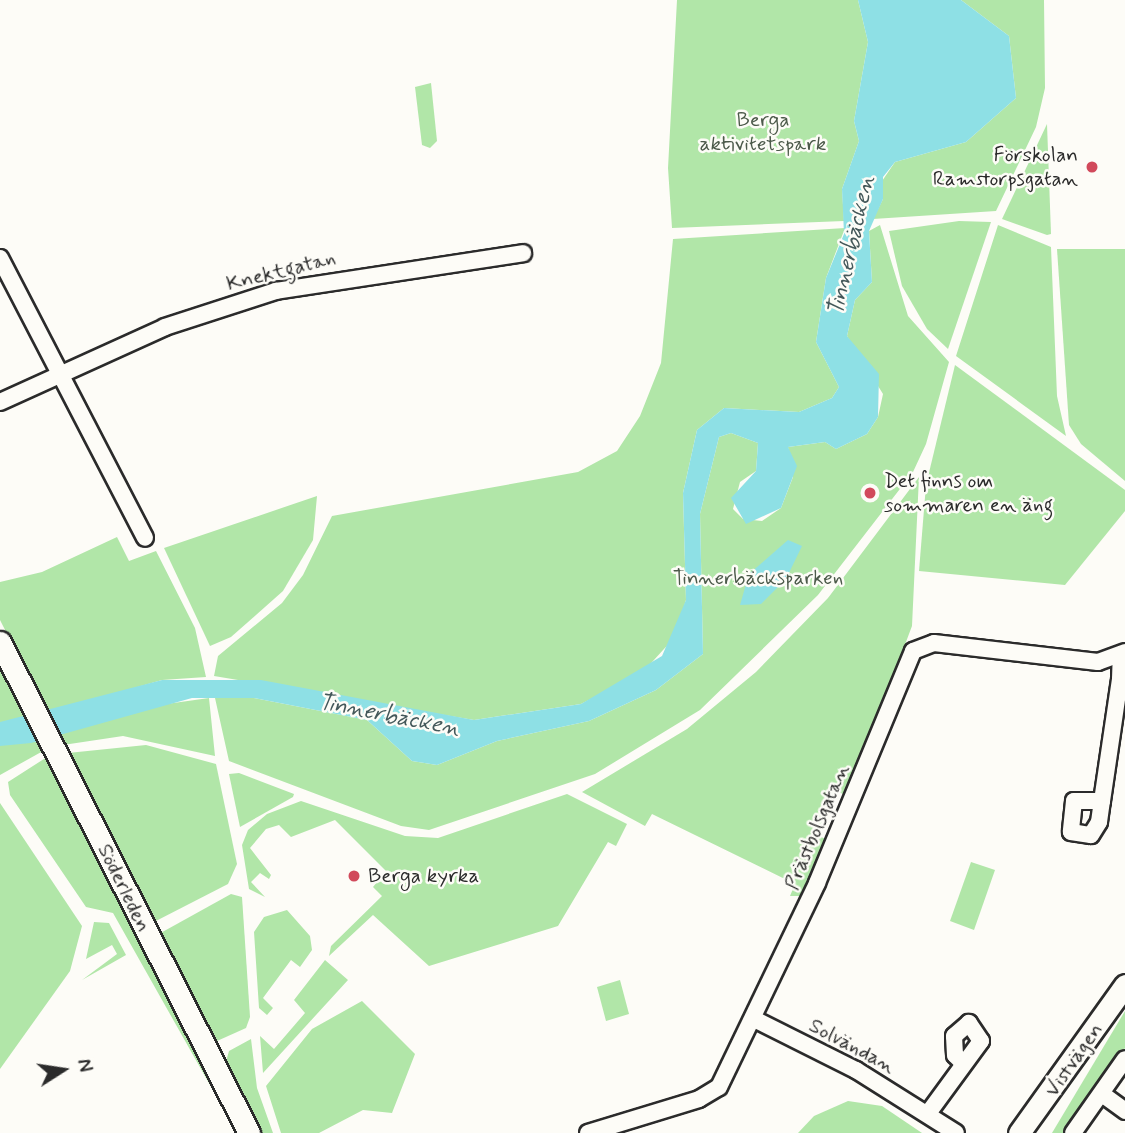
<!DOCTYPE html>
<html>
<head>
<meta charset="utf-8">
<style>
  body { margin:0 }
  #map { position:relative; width:1125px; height:1133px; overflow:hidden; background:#fdfcf7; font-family:Mynerve,sans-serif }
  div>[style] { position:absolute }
  .green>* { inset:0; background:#b1e6a8 }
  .water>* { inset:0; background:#8ee0e5 }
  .roads { filter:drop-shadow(2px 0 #2b2b2b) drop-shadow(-2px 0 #2b2b2b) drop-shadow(0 2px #2b2b2b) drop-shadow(0 -2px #2b2b2b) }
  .minor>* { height:16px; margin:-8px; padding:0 8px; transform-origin:8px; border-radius:8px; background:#fdfcf7 }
  .secondary>* { height:21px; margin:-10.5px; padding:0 10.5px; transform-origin:10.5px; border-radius:10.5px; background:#fdfcf7 }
  .dots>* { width:19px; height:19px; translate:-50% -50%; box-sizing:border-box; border:4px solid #fdfcf7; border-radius:50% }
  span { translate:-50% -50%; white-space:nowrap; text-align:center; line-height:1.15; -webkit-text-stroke:5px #fdfcf7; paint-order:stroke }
  .park-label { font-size:21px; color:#4c5a4a }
  .poi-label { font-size:21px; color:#2b2b2b }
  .right { translate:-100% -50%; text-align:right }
  .left { translate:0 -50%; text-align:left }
  .street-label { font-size:21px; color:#2b2b2b }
  .water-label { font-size:23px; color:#44585a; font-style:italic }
  .north { position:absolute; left:28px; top:1035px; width:70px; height:70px; -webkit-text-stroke:5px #fdfcf7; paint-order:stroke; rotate:78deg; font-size:19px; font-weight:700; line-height:28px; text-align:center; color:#2b2b2b }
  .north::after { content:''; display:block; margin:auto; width:24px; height:32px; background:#2b2b2b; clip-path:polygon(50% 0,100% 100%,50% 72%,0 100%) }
</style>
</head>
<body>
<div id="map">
  <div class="green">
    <i style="clip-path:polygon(677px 0,858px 0,868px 42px,854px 121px,859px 141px,842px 189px,844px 221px,672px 228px,668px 168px)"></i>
    <i style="clip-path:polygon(961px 0,1044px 0,1045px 88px,1036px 127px,996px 211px,873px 219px,883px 199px,880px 184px,895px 162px,966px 142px,1016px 98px,1009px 36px)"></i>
    <i style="clip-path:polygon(431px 83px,437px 141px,430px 148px,422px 145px,415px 87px)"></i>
    <i style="clip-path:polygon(1047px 124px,1051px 234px,1047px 235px,1002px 219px)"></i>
    <i style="clip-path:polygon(959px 221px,991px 222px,948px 349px,927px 329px,902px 286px,889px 231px)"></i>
    <i style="clip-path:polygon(880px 225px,908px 316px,949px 362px,926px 444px,913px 472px,818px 595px,700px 710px,595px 774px,429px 830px,401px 826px,229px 761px,215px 698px,254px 698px,367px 720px,412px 761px,437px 765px,497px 741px,589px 721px,656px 690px,703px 654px,700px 514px,719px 437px,731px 433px,758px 443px,756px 471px,740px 482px,733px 509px,743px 519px,762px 521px,781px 508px,793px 477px,788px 447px,825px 442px,836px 449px,867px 434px,878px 417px,883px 394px,847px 336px,855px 300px,872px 282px,869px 231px)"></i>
    <i style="clip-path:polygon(998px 225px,1051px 247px,1057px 396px,1066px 436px,956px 356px)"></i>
    <i style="clip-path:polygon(845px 228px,826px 278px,816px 342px,839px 387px,832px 398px,799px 412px,724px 408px,697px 430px,683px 493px,686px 600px,674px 638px,643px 672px,581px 704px,474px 720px,214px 676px,218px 656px,282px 603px,303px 575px,332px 516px,578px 472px,617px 451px,640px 416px,661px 363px,673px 239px)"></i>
    <i style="clip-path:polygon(1057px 249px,1125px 249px,1125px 481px,1081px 444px,1069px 425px)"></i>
    <i style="clip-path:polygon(955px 365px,1125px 490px,1125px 511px,1065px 585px,919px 571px,926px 485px)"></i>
    <i style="clip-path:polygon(919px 477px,912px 626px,848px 796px,836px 791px,816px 834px,827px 840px,803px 896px,790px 896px,795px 884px,652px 814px,645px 826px,582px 792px,687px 729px,756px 672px,828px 598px)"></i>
    <i style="clip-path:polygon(317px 496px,313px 540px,283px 591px,231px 637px,210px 646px,164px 548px)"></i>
    <i style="clip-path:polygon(117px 537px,129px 561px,156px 551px,195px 628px,206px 677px,162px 680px,47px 713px,0 620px,0 582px,42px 572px)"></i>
    <i style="clip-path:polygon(0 662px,43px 751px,0 775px)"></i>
    <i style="clip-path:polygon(209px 698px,215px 756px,123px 736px,63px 745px,57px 734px,138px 708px)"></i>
    <i style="clip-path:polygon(146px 745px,216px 764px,237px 864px,228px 884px,152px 923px,68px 753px)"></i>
    <i style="clip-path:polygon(47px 757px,218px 1097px,237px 1133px,113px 913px,86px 907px,10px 795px,8px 782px)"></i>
    <i style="clip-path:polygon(239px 773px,294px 794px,293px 797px,240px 827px,229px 774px)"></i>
    <i style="clip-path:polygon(567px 794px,627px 824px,616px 846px,608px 842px,558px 926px,429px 966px,373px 915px,329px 956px,331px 946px,382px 896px,373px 887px,386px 871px,335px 820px,291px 837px,279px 825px,266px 829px,250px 848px,271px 875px,269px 879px,260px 873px,251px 882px,265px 897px,249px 889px,242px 845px,248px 830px,267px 814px,301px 801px,405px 836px,438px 838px)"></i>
    <i style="clip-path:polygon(0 803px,82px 926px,70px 971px,0 1069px)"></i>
    <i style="clip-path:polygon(971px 862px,995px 870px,974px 930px,950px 921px)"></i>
    <i style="clip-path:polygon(231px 894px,242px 897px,250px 1017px,246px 1028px,217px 1041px,157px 935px)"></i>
    <i style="clip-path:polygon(287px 910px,310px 936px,312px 950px,300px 967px,291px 960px,263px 998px,273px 1008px,267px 1015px,259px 1008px,254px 932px,264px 917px)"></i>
    <i style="clip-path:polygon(94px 922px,109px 923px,126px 955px,82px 980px,117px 954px,112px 945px,86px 959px)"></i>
    <i style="clip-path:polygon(325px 960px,348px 980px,263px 1073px,260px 1036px,274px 1049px,305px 1013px,294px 1000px)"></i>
    <i style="clip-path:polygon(620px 980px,629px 1014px,606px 1021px,597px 987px)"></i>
    <i style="clip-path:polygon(362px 1001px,415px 1054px,392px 1113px,363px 1110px,319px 1133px,281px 1133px,266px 1086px,312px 1029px)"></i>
    <i style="clip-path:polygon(1125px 1011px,1125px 1048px,1065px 1133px,1052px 1133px)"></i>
    <i style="clip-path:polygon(251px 1039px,257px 1088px,273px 1133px,261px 1133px,225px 1065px,229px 1051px)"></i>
    <i style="clip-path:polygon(848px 1101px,882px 1106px,922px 1133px,798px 1133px,814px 1116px)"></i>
  </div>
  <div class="water">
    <i style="clip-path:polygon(858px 0,961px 0,1009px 36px,1016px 98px,966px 142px,895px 162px,883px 177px,883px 199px,869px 231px,872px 282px,855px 300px,847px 336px,879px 374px,878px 417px,867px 434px,836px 449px,825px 442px,788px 447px,797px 466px,781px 508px,746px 524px,731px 498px,756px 471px,758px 443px,731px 433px,719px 437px,700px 514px,703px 654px,656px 690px,589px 721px,497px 741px,437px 765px,412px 761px,367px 720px,254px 698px,192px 698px,31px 743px,0 746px,0 722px,162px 680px,261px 680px,474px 720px,581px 704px,662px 656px,686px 600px,683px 493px,697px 430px,724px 408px,799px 412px,832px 398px,839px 387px,816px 342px,826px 278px,844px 234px,842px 189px,859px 141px,854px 121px,868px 42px)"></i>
    <i style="clip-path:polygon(788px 540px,802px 546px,786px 579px,761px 604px,740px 605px,749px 574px)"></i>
  </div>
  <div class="roads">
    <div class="minor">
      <i style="left:0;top:258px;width:315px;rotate:62.6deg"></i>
      <i style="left:0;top:402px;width:181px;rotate:-24.4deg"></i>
      <i style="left:165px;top:327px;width:117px;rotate:-18deg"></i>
      <i style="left:276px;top:291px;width:250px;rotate:-8.7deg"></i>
      <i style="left:1102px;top:801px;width:28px;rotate:180deg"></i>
      <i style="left:1074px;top:801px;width:31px;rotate:96deg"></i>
      <i style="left:1071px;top:832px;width:20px;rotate:9deg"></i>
      <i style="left:1091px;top:835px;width:15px;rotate:-58deg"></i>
      <i style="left:1099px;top:822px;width:21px;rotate:-82deg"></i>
      <i style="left:1102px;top:801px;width:123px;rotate:-81.6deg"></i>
      <i style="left:1120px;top:679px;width:24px;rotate:-88deg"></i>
      <i style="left:754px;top:1019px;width:114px;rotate:26.6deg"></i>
      <i style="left:856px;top:1070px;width:118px;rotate:32.2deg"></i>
      <i style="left:1102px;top:1094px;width:29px;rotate:36deg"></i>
      <i style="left:929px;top:1112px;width:88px;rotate:-53.8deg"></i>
      <i style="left:981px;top:1041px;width:22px;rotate:-124deg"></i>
      <i style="left:969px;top:1023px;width:20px;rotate:139deg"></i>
      <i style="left:954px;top:1036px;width:19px;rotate:87deg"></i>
      <i style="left:955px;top:1055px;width:11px;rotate:45deg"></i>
      <i style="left:588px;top:1133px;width:116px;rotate:-17deg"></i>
      <i style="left:699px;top:1099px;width:23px;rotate:-31deg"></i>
      <i style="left:719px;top:1087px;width:226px;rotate:-64.3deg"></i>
      <i style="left:817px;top:883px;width:251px;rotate:-67.5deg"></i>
      <i style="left:913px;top:651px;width:22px;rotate:-21deg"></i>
      <i style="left:934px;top:643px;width:165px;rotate:6.6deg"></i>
      <i style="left:1098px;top:662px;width:29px;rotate:-20deg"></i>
      <i style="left:1073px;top:1133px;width:90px;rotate:-54.9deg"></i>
    </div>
    <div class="secondary">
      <i style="left:0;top:642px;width:551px;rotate:63.11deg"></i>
      <i style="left:1019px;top:1133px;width:182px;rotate:-54.4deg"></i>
    </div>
  </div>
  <div class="dots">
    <i style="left:1092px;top:167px;background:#d1495b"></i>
    <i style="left:870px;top:493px;background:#d1495b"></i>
    <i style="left:354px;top:876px;background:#d1495b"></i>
  </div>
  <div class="park-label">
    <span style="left:763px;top:132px">Berga<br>aktivitetspark</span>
    <span style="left:758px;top:578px">Tinnerbäcksparken</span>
  </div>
  <div class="poi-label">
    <span class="right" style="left:1078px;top:167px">Förskolan<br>Ramstorpsgatan</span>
    <span class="left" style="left:884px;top:493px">Det finns om<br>sommaren en äng</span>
    <span class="left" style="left:368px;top:876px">Berga kyrka</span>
  </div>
  <div class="street-label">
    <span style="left:281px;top:271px;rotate:-14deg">Knektgatan</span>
    <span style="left:817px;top:827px;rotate:-67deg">Prästbolsgatan</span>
    <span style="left:124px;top:888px;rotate:64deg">Söderleden</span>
    <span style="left:852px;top:1046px;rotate:28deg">Solvändan</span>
    <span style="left:1074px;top:1060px;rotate:-55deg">Vistvägen</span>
  </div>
  <div class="water-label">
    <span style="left:852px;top:246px;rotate:-77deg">Tinnerbäcken</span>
    <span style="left:389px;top:716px;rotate:11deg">Tinnerbäcken</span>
  </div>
  <div class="north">N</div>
</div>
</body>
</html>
